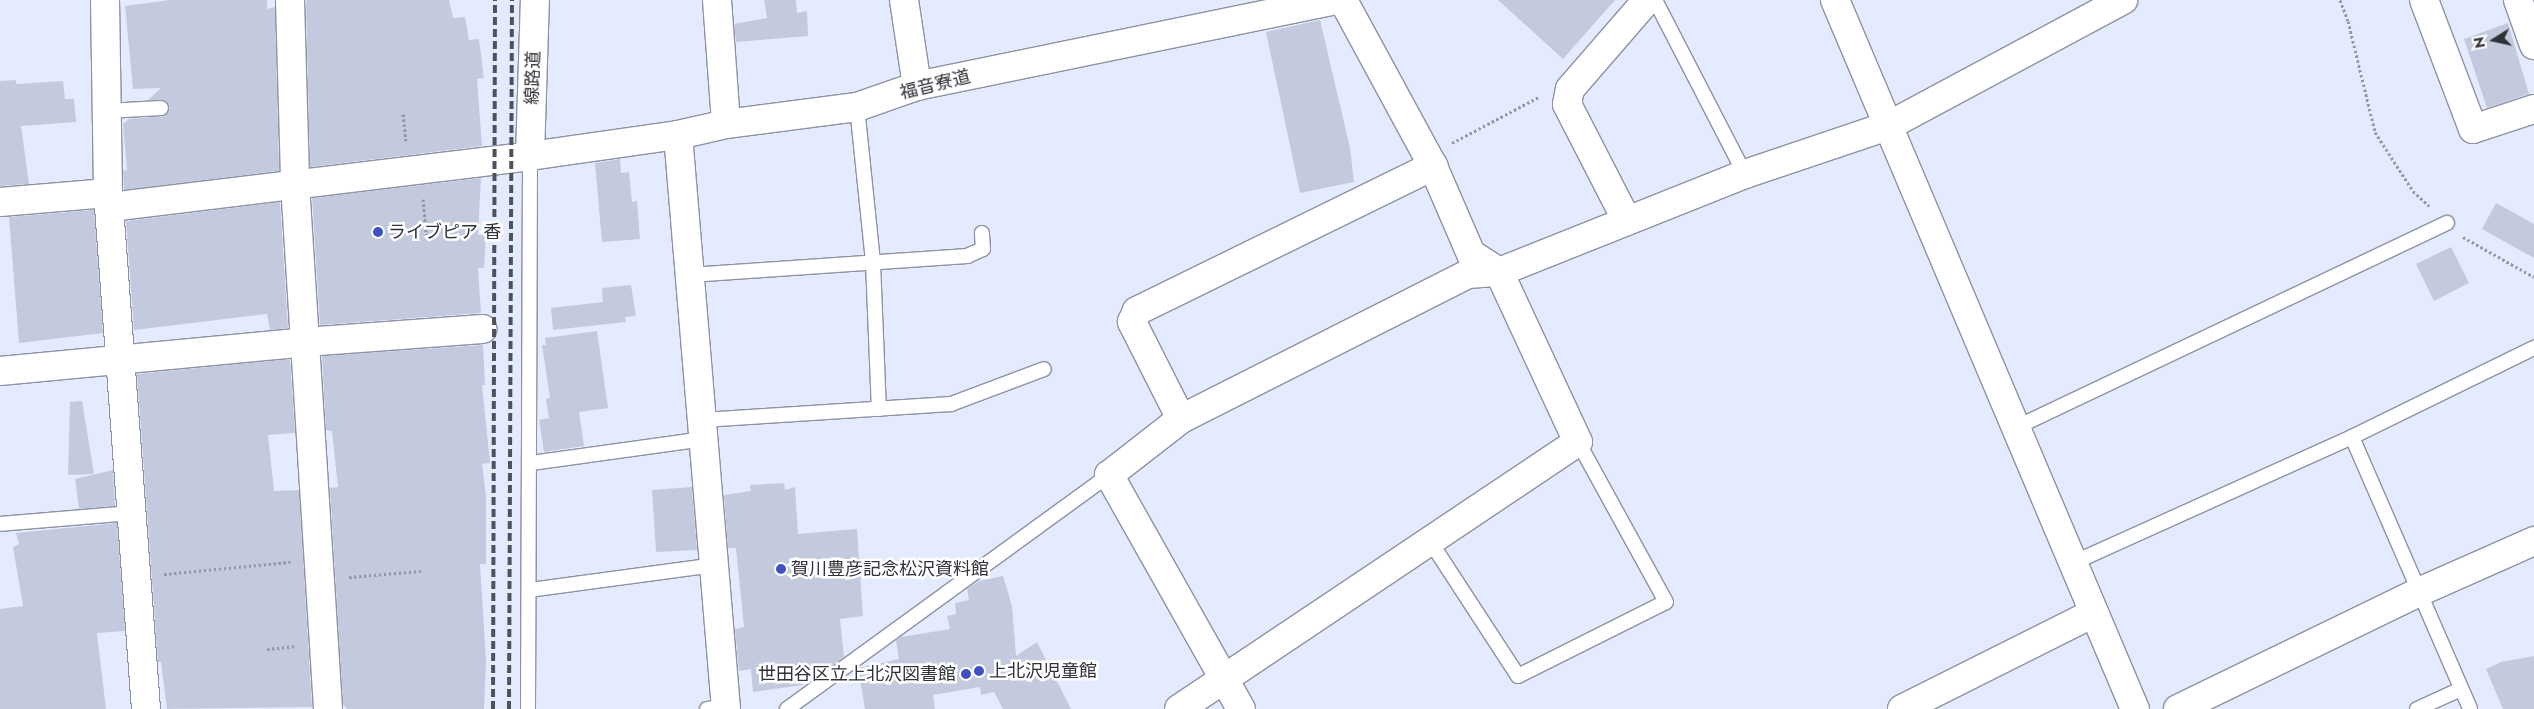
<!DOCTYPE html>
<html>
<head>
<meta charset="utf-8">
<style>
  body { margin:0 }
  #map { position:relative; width:2534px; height:709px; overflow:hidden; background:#e5ebff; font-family:Jost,"Noto Sans JP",sans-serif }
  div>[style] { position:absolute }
  .building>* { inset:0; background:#c4cadd }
  .path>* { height:3px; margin-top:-1.5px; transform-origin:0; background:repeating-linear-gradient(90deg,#9397a5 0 2.5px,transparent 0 5px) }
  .roads { filter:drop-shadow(1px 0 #8d92a4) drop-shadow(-1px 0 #8d92a4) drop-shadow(0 1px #8d92a4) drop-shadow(0 -1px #8d92a4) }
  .lane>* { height:14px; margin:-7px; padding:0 7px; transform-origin:7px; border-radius:7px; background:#fff }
  .street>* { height:28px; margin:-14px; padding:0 14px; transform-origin:14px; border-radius:14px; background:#fff }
  .rail>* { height:4px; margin-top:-2px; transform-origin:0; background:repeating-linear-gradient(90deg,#4f525b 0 8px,transparent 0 12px) }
  .dots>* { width:14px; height:14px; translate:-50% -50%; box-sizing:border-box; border:2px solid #fff; border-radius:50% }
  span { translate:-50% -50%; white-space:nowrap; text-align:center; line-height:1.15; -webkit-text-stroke:5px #fff; paint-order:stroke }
  .street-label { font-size:18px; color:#303239 }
  .poi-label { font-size:18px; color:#303239 }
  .left { translate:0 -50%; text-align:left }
  .right { translate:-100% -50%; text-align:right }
  .north { position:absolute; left:2469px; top:15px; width:50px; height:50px; -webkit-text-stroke:4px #fff; paint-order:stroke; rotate:260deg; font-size:14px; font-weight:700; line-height:20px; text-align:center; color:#303239 }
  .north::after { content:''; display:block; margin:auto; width:18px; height:22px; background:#303239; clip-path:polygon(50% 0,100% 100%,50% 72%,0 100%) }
</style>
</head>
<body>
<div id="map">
  <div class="building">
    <i style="clip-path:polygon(170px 0,267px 0,267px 9px,275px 7px,279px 171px,124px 190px,123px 171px,127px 170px,123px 124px,129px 119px,165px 116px,170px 108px,164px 100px,148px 100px,161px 88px,133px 89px,125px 6px)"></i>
    <i style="clip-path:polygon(306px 0,449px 0,453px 18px,465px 17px,469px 40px,479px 39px,484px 78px,477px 79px,482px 146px,310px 167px)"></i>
    <i style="clip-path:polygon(764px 0,796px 0,797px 13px,807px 11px,808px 36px,736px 42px,734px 24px,767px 18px)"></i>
    <i style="clip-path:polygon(1498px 0,1615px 0,1563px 59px)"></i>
    <i style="clip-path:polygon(1320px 20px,1350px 148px,1354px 182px,1300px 193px,1266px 32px)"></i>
    <i style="clip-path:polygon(2508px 23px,2529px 94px,2487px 108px,2464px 39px)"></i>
    <i style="clip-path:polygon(16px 80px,16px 84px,63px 81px,65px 99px,74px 99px,76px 122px,21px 126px,29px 184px,0 186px,0 81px)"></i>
    <i style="clip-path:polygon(620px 159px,621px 173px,629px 172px,632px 202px,637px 201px,640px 239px,602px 242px,595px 163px)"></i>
    <i style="clip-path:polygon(481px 178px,478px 235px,486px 235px,484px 268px,478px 268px,481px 313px,320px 325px,312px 198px)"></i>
    <i style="clip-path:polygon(280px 202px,288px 328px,270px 330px,267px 314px,134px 330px,126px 221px)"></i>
    <i style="clip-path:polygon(2496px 203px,2534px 224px,2534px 258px,2482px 229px)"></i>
    <i style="clip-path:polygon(94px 210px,103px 333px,19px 343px,9px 217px)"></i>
    <i style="clip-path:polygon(2451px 247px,2469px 283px,2434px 301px,2416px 264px)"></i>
    <i style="clip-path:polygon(631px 285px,636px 316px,625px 317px,626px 322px,553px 330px,551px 308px,603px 302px,602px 288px)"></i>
    <i style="clip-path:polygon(597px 331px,608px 408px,579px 412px,584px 446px,544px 452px,539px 420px,549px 418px,546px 399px,550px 398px,542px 345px,546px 345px,545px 338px)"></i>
    <i style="clip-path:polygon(483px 345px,485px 385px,482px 385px,490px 463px,482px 464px,486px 497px,486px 564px,480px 564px,486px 661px,484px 709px,347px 709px,343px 704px,330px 488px,338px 487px,332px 431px,326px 430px,322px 356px)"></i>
    <i style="clip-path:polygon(290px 359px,295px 433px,268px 435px,274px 491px,299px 490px,312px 707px,167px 709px,161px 662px,158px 662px,137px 374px)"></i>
    <i style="clip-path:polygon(82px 401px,94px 474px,68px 475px,70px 402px)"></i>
    <i style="clip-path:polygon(113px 470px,115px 506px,79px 509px,75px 479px)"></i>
    <i style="clip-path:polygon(784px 483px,785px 490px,795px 487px,798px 534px,857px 529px,863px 616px,840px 619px,844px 657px,820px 674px,802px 678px,803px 685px,753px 692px,751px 669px,739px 671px,735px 629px,744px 627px,736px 548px,728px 548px,724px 495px,751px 491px,750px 485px)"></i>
    <i style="clip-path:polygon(692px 487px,697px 550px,656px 552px,652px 490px)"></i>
    <i style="clip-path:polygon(117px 523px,125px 631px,97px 633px,106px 709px,0 709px,0 609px,23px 606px,13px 547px,19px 544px,16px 533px)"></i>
    <i style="clip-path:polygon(1003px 576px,1012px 606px,1016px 656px,1037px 642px,1071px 709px,1003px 709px,994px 692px,981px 695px,980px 687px,933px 695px,935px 709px,865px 709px,858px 668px,899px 659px,896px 641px,901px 637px,950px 629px,947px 616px,956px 614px,955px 603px,969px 600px,967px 589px,979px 581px)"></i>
    <i style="clip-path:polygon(2534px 656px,2534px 709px,2503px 709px,2486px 669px,2501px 662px)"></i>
  </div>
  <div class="path">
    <i style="left:2340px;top:0;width:22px;rotate:69deg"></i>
    <i style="left:2348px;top:21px;width:114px;rotate:76.3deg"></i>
    <i style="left:2375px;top:132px;width:70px;rotate:57.2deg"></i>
    <i style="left:2413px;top:191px;width:22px;rotate:43deg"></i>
    <i style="left:403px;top:114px;width:27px;rotate:84deg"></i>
    <i style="left:1452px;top:143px;width:98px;rotate:-27.9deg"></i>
    <i style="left:423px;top:199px;width:37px;rotate:85deg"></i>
    <i style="left:2463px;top:237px;width:81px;rotate:29.4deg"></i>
    <i style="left:164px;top:574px;width:127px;rotate:-5.4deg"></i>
    <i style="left:349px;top:577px;width:72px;rotate:-4.8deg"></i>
    <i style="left:267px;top:649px;width:29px;rotate:-6deg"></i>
  </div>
  <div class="roads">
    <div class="lane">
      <i style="left:1655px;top:0;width:196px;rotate:62.7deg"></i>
      <i style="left:857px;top:107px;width:156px;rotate:84.1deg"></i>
      <i style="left:873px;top:262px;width:147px;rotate:87.7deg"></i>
      <i style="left:107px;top:111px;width:54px;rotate:-3.2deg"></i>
      <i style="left:690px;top:275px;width:278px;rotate:-3.9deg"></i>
      <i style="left:967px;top:256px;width:17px;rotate:-24deg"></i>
      <i style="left:983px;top:249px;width:16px;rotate:-94deg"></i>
      <i style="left:702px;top:420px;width:250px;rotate:-3.7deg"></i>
      <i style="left:951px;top:404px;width:99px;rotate:-20.6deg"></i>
      <i style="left:2017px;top:427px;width:476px;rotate:-25.4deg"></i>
      <i style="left:2352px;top:437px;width:296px;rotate:66.5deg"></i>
      <i style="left:531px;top:463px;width:175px;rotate:-7.9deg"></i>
      <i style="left:0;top:524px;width:131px;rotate:-4.8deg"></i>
      <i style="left:1430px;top:541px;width:161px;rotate:56.9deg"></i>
      <i style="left:1518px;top:676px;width:165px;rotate:-26.6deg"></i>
      <i style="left:1666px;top:602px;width:183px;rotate:-118.8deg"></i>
      <i style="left:2075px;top:562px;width:304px;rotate:-24.3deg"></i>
      <i style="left:2352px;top:437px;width:203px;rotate:-26.1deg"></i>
      <i style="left:530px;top:590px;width:186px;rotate:-7.7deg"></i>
      <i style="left:528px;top:709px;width:553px;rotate:-89.79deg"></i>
      <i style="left:707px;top:709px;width:19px;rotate:-9deg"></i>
      <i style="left:787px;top:709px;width:398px;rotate:-36deg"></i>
      <i style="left:2417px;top:709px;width:48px;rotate:-24.4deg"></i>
    </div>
    <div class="street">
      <i style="left:105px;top:0;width:193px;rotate:89.1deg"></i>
      <i style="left:108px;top:193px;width:517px;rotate:85.79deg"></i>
      <i style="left:290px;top:0;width:184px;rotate:88.4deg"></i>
      <i style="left:295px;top:184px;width:526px;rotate:86.4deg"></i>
      <i style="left:717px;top:0;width:124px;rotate:85.8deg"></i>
      <i style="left:904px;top:0;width:87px;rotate:81.4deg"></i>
      <i style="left:1835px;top:0;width:770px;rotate:67.07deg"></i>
      <i style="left:2424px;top:0;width:138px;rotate:69.2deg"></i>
      <i style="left:2473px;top:129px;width:64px;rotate:-18.2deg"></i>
      <i style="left:2518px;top:0;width:48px;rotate:70.4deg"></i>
      <i style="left:678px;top:135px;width:576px;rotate:85.22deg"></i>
      <i style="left:530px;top:156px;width:156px;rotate:-88.2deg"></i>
      <i style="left:0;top:202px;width:108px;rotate:-4.8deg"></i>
      <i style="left:110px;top:207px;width:423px;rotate:-6.9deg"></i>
      <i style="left:530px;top:156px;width:149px;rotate:-8.1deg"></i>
      <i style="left:678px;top:135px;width:49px;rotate:-12.9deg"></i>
      <i style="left:726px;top:124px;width:132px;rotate:-7.4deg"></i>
      <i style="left:857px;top:107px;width:64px;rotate:-19.3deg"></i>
      <i style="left:917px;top:86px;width:429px;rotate:-11.6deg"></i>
      <i style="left:1626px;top:219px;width:129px;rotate:-117.2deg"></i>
      <i style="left:1567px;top:104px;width:15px;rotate:-79deg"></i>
      <i style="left:1570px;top:89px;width:118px;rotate:-49.1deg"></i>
      <i style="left:0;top:371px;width:306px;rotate:-5.4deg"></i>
      <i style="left:305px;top:342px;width:178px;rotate:-4.2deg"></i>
      <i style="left:1181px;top:419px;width:109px;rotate:-116.8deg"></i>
      <i style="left:1132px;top:322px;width:12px;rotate:-66deg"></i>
      <i style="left:1137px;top:311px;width:330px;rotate:-26.1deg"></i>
      <i style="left:1179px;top:709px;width:480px;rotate:-33.8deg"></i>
      <i style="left:1578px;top:442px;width:187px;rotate:-114.9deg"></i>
      <i style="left:1499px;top:272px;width:33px;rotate:-147deg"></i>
      <i style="left:1471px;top:254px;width:96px;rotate:-113.4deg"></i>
      <i style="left:1433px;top:166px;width:189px;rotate:-118.5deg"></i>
      <i style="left:1241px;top:709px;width:269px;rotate:-119.4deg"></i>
      <i style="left:1109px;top:475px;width:91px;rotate:-37.9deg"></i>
      <i style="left:1181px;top:419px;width:322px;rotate:-26.8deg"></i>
      <i style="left:1468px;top:274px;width:31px;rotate:-4deg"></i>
      <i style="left:1499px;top:272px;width:265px;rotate:-21.7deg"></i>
      <i style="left:1745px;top:174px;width:151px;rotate:-18.6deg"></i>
      <i style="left:1888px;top:126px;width:267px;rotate:-28.2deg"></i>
      <i style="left:1902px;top:709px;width:215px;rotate:-26.6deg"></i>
      <i style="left:2178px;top:709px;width:268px;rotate:-25.9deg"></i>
      <i style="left:2419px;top:592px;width:126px;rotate:-23.9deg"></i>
    </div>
  </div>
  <div class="rail">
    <i style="left:493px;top:709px;width:709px;rotate:-89.84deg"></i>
    <i style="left:509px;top:709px;width:709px;rotate:-89.76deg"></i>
  </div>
  <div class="dots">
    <i style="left:378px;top:232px;background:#3f50c3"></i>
    <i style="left:781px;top:569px;background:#3f50c3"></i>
    <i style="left:979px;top:671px;background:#3f50c3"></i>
    <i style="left:966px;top:674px;background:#3f50c3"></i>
  </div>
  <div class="street-label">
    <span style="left:533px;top:78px;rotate:-88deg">線路道</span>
    <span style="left:935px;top:85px;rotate:-14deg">福音寮道</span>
  </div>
  <div class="poi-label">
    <span class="left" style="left:388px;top:232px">ライブピア 香</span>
    <span class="left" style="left:791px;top:569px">賀川豊彦記念松沢資料館</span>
    <span class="left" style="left:989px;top:671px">上北沢児童館</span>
    <span class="right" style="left:956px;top:674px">世田谷区立上北沢図書館</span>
  </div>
  <div class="north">N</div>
</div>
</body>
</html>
